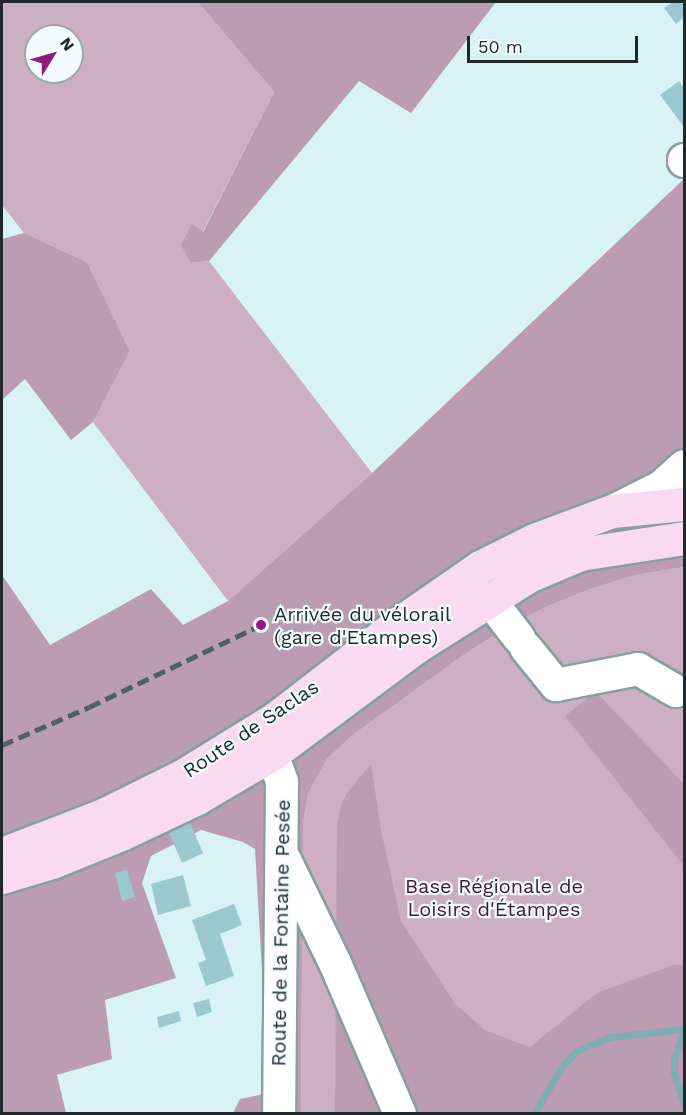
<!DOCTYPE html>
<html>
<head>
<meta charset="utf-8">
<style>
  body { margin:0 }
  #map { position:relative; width:686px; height:1115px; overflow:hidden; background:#d9f2f6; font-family:"Work Sans",sans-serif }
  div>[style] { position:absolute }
  .green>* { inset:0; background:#ccafc3 }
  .forest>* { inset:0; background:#bb9cb2 }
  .stream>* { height:7px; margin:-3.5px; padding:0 3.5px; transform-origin:3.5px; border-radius:3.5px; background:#81acb4 }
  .building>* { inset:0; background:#9cc8d0 }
  .roads { filter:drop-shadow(2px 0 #879ea2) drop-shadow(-2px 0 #879ea2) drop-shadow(0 2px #879ea2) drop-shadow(0 -2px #879ea2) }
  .minor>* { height:32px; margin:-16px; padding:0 16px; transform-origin:16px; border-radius:16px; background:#fff }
  .major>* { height:33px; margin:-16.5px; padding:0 16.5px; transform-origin:16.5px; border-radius:16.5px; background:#fadaf0 }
  .rail>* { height:4.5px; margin-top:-2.25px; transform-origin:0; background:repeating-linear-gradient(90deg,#526062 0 12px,transparent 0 18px) }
  .dots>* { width:16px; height:16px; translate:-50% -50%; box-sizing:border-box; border:3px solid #f2fcfe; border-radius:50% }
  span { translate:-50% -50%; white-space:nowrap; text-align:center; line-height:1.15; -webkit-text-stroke:4.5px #f2fcfe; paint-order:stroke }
  .poi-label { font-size:20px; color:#1f282a }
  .left { translate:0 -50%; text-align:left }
  .street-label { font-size:20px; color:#1f282a }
  .park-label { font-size:20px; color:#411938 }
  .frame { position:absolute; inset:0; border:3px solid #1f282a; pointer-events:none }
  .north { position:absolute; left:24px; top:24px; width:60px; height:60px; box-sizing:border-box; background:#f2fcfe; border:2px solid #9ea7a9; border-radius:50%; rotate:53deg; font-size:16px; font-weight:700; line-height:24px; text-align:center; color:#1f282a }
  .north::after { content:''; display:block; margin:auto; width:21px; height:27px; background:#911c7b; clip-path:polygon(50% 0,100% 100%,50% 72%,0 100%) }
  .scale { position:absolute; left:467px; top:36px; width:171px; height:27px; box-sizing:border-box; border:3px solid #1f282a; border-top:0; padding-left:8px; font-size:18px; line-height:21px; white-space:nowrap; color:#1f282a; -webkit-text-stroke:4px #f2fcfe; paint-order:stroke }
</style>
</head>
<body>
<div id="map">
  <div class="green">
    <i style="clip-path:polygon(evenodd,2px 2px,198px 2px,274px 92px,202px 233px,191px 263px,209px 261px,372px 473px,228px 601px,93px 422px,130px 351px,87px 262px,24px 233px,2px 205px,2px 2px,36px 36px,72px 36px,72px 72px,36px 72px,36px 36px)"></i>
    <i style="clip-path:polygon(684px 567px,684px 1113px,301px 1114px,303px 823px,308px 794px,327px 759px,349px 738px,462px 656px,509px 626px,548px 606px,593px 588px,636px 575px)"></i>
  </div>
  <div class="forest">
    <i style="clip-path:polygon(198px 2px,496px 2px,411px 113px,359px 81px,209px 261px,191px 263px,181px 245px,192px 224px,203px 232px,274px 92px)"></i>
    <i style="clip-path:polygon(684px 179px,684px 567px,636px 575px,593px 588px,548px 606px,509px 626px,462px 656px,349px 738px,327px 759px,308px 794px,303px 823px,301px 1113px,233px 1113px,240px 1099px,269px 1093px,255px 849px,243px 842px,201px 830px,151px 856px,142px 883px,176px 978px,105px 1000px,112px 1059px,57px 1075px,66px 1113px,2px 1113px,2px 575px,50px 645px,151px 589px,183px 625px,228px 601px,372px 473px)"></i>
    <i style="clip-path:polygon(24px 233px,87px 262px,130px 351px,93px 422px,71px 440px,25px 379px,2px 400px,2px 239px)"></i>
    <i style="clip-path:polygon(596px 692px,684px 784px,684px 866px,565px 716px)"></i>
    <i style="clip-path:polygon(371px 764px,381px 830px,401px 921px,455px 1004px,485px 1030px,530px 1047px,597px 993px,673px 965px,684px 965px,684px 1113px,335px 1114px,337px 827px,341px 805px,347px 793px)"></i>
  </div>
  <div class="stream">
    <i style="left:684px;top:1031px;width:30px;rotate:110deg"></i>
    <i style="left:674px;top:1059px;width:14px;rotate:90deg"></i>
    <i style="left:674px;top:1073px;width:33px;rotate:72deg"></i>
    <i style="left:534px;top:1114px;width:56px;rotate:-59.7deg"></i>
    <i style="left:562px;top:1066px;width:21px;rotate:-47deg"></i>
    <i style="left:576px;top:1051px;width:38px;rotate:-22deg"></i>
    <i style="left:611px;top:1037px;width:73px;rotate:-6.3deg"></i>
  </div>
  <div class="building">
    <i style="clip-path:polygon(673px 2px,684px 2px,684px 17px,676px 24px,664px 8px)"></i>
    <i style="clip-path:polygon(679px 81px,684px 88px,684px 127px,660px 95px)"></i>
    <i style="clip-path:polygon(188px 818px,203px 853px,182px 863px,167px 829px)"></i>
    <i style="clip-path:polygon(127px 870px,135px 897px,122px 901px,115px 873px)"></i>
    <i style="clip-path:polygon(183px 875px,191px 906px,158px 915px,151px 884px)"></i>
    <i style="clip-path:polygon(234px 904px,242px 925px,220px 934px,234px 976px,206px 986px,198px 963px,206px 960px,192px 920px)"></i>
    <i style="clip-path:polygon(209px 999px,212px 1012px,197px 1017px,193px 1003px)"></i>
    <i style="clip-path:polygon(179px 1011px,181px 1021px,159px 1028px,157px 1017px)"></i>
  </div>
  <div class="roads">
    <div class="minor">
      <i style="left:684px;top:161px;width:1px;rotate:-90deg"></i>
      <i style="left:615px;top:510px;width:51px;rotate:-26.6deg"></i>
      <i style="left:661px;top:487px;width:31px;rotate:-42deg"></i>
      <i style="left:489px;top:599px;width:49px;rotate:52.4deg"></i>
      <i style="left:526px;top:648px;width:48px;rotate:51deg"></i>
      <i style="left:556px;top:685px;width:84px;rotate:-11deg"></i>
      <i style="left:638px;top:669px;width:44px;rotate:30.1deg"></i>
      <i style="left:274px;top:727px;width:27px;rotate:94deg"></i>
      <i style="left:272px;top:754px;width:30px;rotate:70deg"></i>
      <i style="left:282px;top:782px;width:332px;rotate:90.5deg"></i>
      <i style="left:284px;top:858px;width:117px;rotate:64.1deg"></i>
      <i style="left:335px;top:963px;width:164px;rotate:66.7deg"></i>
    </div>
    <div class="major">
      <i style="left:2px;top:854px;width:108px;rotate:-21.1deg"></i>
      <i style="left:103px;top:815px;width:88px;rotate:-26.3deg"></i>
      <i style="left:182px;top:776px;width:110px;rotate:-31.7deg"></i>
      <i style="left:276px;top:718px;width:155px;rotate:-37.7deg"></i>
      <i style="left:399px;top:623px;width:98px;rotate:-34.7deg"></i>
      <i style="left:480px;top:567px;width:60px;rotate:-26.6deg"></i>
      <i style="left:534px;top:540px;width:83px;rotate:-20.4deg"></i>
      <i style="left:612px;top:511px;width:72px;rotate:-5.6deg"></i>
      <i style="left:2px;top:877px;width:52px;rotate:-16.7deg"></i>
      <i style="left:52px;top:862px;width:74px;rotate:-22.1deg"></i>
      <i style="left:121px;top:834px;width:84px;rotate:-25.3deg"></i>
      <i style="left:197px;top:798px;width:87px;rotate:-30.4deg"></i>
      <i style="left:272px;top:754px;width:181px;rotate:-36.7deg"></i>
      <i style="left:417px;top:646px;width:131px;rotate:-32.2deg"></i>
      <i style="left:528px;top:576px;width:56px;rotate:-22.9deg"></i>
      <i style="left:580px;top:554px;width:105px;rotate:-8.7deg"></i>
    </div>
  </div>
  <div class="rail">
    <i style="left:2px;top:745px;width:95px;rotate:-23.6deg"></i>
    <i style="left:89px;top:707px;width:191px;rotate:-25.5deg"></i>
  </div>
  <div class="dots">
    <i style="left:261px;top:625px;background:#911c7b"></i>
  </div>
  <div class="poi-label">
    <span class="left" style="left:274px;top:626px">Arrivée du vélorail<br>(gare d'Etampes)</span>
  </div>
  <div class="street-label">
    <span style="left:251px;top:729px;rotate:-34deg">Route de Saclas</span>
    <span style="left:281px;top:933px;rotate:-89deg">Route de la Fontaine Pesée</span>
  </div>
  <div class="park-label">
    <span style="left:494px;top:898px">Base Régionale de<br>Loisirs d'Étampes</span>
  </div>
  <div class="frame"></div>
  <div class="north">N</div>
  <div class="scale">50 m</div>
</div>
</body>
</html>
